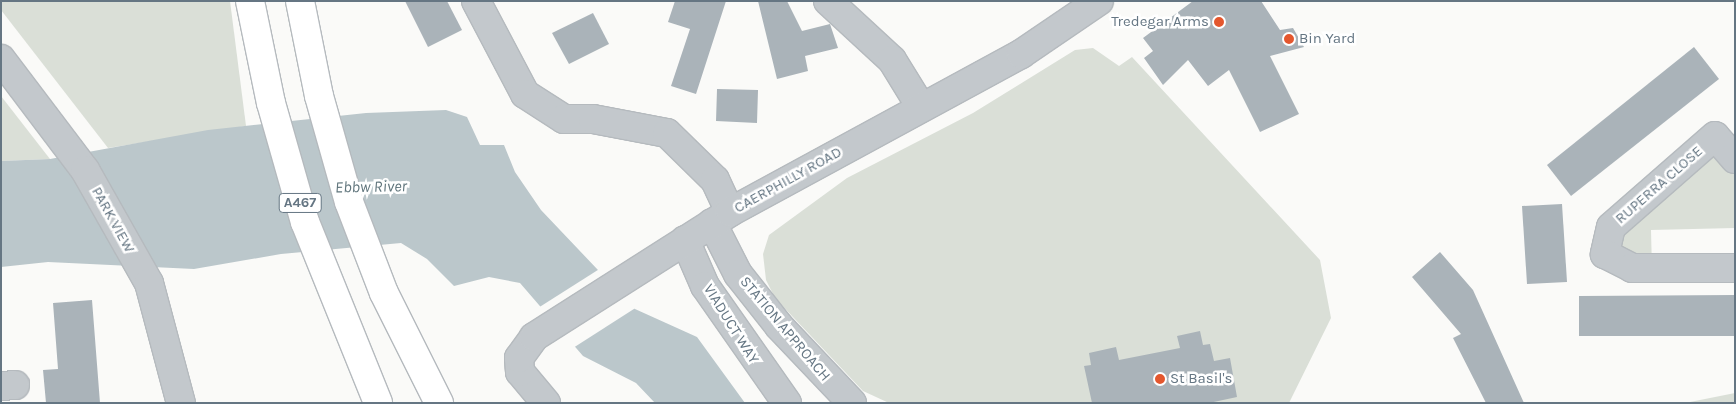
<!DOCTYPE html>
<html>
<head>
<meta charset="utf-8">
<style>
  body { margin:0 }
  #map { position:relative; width:1736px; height:404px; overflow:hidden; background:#fafaf8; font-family:Karla,sans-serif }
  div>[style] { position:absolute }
  .green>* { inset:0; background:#dadfd7 }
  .water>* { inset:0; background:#bbc7cb }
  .pier>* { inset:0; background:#fafaf8 }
  .building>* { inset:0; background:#aab3b9 }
  .roads { filter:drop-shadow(1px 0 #b5babe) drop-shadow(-1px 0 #b5babe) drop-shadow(0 1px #b5babe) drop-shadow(0 -1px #b5babe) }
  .minor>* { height:28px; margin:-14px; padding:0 14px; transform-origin:14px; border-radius:14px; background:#c3c8cc }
  .major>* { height:28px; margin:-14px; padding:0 14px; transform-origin:14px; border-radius:14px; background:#fff }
  .dots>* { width:14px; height:14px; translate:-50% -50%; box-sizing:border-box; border:2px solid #fff; border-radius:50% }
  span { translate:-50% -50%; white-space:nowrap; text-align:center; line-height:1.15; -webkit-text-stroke:5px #fff; paint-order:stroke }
  .shield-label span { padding:1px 4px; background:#fff; border:1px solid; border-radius:4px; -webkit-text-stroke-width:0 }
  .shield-label { font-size:14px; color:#657683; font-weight:700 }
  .poi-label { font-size:15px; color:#657683 }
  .right { translate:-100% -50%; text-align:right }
  .left { translate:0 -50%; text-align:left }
  .street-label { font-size:15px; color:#657683 }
  .water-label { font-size:16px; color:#60757c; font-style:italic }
  .frame { position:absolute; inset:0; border:2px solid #657683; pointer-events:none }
</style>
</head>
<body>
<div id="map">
  <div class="green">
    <i style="clip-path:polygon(1px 1px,230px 1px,246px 126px,108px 148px,1px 10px)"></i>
    <i style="clip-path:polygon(1093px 48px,1119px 66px,1132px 57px,1320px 260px,1331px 318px,1289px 403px,889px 403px,863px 391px,775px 298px,766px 280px,763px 254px,769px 235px,847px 178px,973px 113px,1075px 50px)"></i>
    <i style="clip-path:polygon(1px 96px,50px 159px,1px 161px)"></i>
    <i style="clip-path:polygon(1715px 136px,1735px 159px,1735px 228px,1651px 230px,1652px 269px,1605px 254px,1611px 227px)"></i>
    <i style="clip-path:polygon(1735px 393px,1735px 403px,1685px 403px)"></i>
  </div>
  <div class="water">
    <i style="clip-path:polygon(446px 110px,467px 117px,480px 145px,504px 145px,515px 172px,541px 210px,635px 309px,697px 337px,745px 403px,655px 403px,636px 383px,583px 356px,520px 283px,489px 277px,454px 286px,427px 259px,401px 243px,281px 254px,194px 269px,48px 262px,1px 267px,1px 161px,50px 159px,208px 130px,366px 113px)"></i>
  </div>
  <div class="pier">
    <i style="clip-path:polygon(601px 268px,637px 307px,573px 348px,538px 308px)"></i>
  </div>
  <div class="building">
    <i style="clip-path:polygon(405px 1px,447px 1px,462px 30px,428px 47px)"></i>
    <i style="clip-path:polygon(675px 1px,726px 1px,696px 94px,671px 86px,690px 29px,668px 22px)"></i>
    <i style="clip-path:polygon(758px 1px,787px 1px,802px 31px,830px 24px,838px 48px,805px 56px,808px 71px,777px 79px)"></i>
    <i style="clip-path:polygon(1193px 1px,1261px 1px,1280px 30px,1293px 28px,1304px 47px,1270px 56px,1299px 114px,1260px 132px,1229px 70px,1208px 86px,1188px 60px,1163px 85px,1144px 58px,1153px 51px,1143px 38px)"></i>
    <i style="clip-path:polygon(593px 13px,609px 44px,569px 64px,552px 33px)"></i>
    <i style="clip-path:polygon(1694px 47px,1719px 79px,1571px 196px,1547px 165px)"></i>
    <i style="clip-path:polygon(717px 89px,758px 90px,757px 123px,716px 121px)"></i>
    <i style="clip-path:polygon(1562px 204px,1567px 282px,1527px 284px,1522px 206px)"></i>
    <i style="clip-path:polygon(1440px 252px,1473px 290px,1524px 403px,1486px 403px,1453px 338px,1461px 334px,1412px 277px)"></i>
    <i style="clip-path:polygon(1735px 295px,1735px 336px,1579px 336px,1579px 296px)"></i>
    <i style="clip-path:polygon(92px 300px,100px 403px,46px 403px,43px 370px,58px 369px,53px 303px)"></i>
    <i style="clip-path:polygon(1200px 331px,1203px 345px,1210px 344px,1214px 361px,1230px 358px,1237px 397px,1209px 403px,1092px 403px,1084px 366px,1091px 365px,1089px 353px,1116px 347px,1119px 360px,1180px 348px,1177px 336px)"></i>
  </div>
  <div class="roads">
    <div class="minor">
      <i style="left:476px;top:1px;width:105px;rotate:62.2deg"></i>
      <i style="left:525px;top:94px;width:46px;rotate:32.7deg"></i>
      <i style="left:564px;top:119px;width:29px"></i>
      <i style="left:593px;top:119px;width:75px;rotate:10.7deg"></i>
      <i style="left:667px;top:133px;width:67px;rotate:44.4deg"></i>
      <i style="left:715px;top:180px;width:35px;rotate:65deg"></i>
      <i style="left:828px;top:1px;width:87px;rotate:42.7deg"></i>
      <i style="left:892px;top:60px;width:55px;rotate:58.3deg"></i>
      <i style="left:1px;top:59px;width:139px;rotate:52.9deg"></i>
      <i style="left:85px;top:170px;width:130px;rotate:60.5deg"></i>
      <i style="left:149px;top:283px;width:124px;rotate:75.1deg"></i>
      <i style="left:1735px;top:159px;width:30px;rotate:-131deg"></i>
      <i style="left:1715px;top:136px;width:138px;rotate:138.8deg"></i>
      <i style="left:1611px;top:227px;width:28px;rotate:103deg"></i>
      <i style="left:1605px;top:254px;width:30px;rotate:27deg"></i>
      <i style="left:1632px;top:268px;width:103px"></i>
      <i style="left:712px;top:223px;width:57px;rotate:63deg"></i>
      <i style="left:738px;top:274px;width:66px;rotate:51.7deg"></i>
      <i style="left:779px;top:326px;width:106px;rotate:46.5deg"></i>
      <i style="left:685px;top:240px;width:50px;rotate:66.5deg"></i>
      <i style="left:705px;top:286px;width:143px;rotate:55deg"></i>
      <i style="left:1px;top:386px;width:14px;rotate:-4deg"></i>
      <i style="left:546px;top:403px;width:40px;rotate:-130deg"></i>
      <i style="left:520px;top:372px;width:14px;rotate:-94deg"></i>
      <i style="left:519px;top:358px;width:26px;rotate:-54deg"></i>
      <i style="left:534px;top:337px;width:232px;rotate:-32.5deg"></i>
      <i style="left:730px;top:212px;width:331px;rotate:-28.5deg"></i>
      <i style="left:1021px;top:54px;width:94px;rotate:-34.2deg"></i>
    </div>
    <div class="major">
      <i style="left:250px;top:1px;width:104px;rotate:78.4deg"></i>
      <i style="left:271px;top:103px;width:124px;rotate:74.1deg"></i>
      <i style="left:305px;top:222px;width:195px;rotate:68deg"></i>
      <i style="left:300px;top:1px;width:97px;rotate:78.7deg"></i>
      <i style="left:319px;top:96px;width:110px;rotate:74.2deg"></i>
      <i style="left:349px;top:202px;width:97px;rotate:69deg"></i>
      <i style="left:384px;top:293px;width:123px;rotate:63.4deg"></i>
    </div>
  </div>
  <div class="dots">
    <i style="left:1219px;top:22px;background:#e4572e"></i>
    <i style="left:1289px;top:39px;background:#e4572e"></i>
    <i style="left:1160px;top:379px;background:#e4572e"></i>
  </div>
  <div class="shield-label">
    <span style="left:300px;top:203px">A467</span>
  </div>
  <div class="poi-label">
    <span class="right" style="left:1209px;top:22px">Tredegar Arms</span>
    <span class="left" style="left:1299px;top:39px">Bin Yard</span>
    <span class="left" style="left:1170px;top:379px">St Basil's</span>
  </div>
  <div class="street-label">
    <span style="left:788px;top:180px;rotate:-29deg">CAERPHILLY ROAD</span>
    <span style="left:1659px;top:185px;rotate:-41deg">RUPERRA CLOSE</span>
    <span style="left:113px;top:220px;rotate:61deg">PARK VIEW</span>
    <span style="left:731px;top:324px;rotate:58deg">VIADUCT WAY</span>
    <span style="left:785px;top:329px;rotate:50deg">STATION APPROACH</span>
  </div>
  <div class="water-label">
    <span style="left:371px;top:187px;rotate:-1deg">Ebbw River</span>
  </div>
  <div class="frame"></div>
</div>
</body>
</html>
